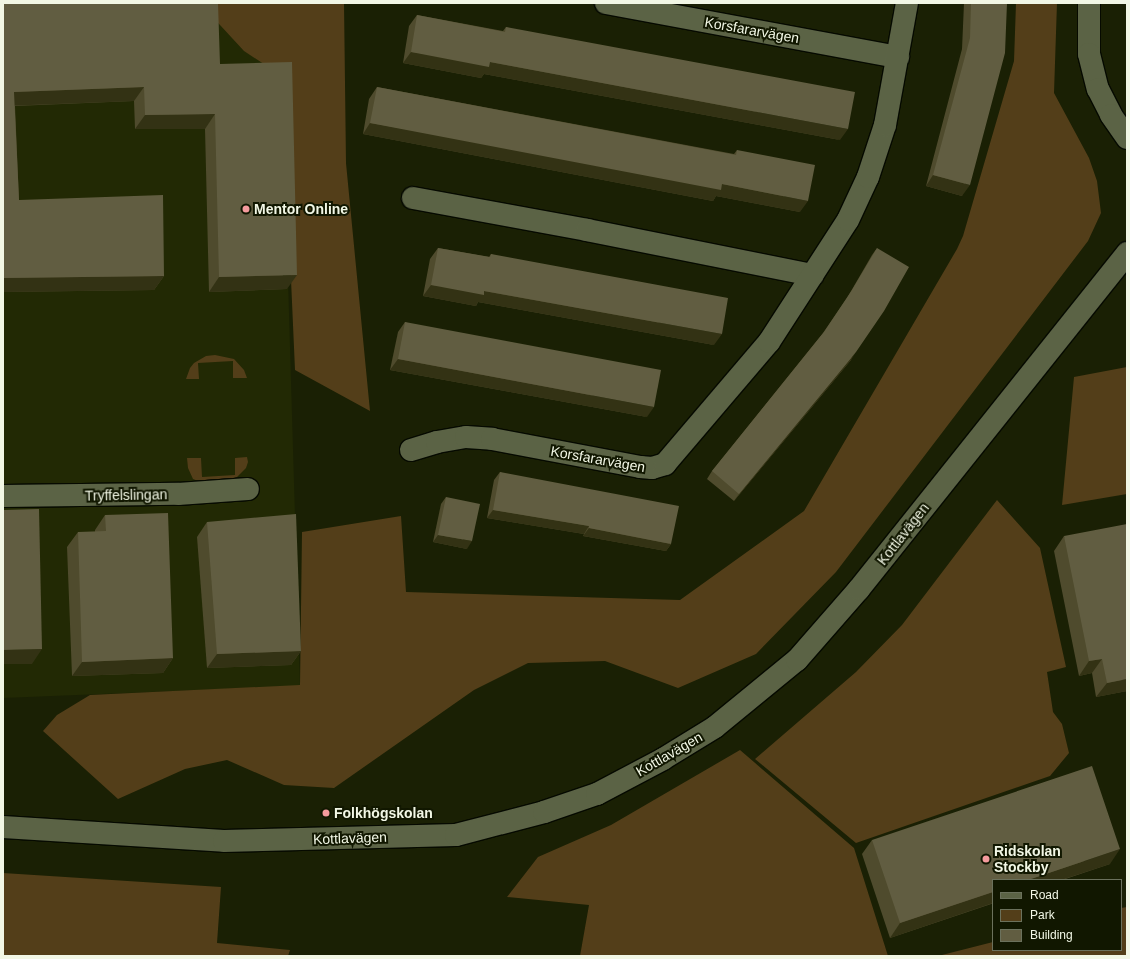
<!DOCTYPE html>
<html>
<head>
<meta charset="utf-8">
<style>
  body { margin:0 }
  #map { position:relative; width:1130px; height:959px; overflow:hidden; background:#1a2004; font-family:Helvetica,sans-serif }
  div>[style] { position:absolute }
  .built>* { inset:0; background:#222904 }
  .green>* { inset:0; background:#533e19 }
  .roads { filter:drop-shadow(1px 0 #060a00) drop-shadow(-1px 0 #060a00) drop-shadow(0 1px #060a00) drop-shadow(0 -1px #060a00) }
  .minor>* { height:22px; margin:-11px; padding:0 11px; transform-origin:11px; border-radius:11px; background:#5b6345 }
  .tertiary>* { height:22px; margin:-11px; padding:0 11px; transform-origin:11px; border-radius:11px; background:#5b6345 }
  .wall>* { inset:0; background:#4f4b2d }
  .shaded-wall>* { inset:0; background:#333214 }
  .building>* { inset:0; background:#615d41 }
  .dots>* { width:11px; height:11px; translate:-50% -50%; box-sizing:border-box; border:2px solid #111700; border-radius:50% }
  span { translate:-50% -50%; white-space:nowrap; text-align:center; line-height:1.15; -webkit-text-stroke:4px #111700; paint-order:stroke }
  .street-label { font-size:14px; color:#f2f7e5 }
  .poi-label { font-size:14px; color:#f2f7e5; font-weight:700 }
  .left { translate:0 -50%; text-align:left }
  .frame { position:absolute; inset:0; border:4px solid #f2f7e5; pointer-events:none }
  .legend { position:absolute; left:992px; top:879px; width:130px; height:72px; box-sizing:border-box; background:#111700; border:1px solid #6b715c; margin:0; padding:5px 7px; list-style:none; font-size:12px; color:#f2f7e5 }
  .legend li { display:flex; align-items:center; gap:8px; height:20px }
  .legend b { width:20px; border:1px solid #6b715c }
</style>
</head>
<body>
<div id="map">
  <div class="built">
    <i style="clip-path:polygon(208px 12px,282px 77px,300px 686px,3px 698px,3px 17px)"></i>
  </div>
  <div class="green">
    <i style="clip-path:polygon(3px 3px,344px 3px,346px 163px,370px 411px,295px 370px,282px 76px,244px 51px,208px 12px)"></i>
    <i style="clip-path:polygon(1016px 3px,1057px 3px,1054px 93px,1089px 158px,1097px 181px,1101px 213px,1088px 241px,836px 572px,756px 654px,678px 688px,605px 661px,528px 663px,474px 690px,334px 788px,284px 785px,227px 760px,185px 769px,118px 799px,43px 731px,57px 715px,90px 695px,300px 685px,302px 532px,401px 516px,406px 592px,680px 600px,804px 511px,957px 249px,963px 236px,1014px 61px)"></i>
    <i style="clip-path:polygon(215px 355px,234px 359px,244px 370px,247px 378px,233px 378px,233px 361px,198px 363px,199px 379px,186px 379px,190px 368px,194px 363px,206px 356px)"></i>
    <i style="clip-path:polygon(1127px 367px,1127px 494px,1062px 505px,1074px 377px)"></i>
    <i style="clip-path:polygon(247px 457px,248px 462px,246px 468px,237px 477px,226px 481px,198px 481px,193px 479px,188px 468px,187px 458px,201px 458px,202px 477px,235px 475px,235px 458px)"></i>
    <i style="clip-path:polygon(997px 500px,1040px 548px,1066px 667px,1047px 672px,1053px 712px,1062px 724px,1069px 753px,1050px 776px,856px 843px,755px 759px,856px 672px,902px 625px)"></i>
    <i style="clip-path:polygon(740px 750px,854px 848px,888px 956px,580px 956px,589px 905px,507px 897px,538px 857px,611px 825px)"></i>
    <i style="clip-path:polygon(3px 873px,221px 887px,217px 943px,290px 950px,288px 956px,3px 956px)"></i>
    <i style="clip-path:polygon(1127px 907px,1127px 956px,938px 956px,993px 942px,993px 950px,1121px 950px,1121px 908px)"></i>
  </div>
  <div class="roads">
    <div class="minor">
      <i style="left:606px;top:3px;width:297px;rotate:10.5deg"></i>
      <i style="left:413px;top:198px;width:177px;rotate:10.4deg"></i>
      <i style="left:587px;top:230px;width:230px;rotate:11.3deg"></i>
      <i style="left:411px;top:450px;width:27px;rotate:-17deg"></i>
      <i style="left:437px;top:442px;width:29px;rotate:-10deg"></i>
      <i style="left:466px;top:437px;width:26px;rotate:4deg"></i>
      <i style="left:492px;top:439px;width:151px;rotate:10.7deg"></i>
      <i style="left:640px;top:467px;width:12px;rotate:5deg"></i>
      <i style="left:652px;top:468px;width:14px;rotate:-17deg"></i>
      <i style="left:665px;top:464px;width:160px;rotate:-49.6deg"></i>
      <i style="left:769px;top:342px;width:145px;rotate:-57.1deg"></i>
      <i style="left:848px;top:220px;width:47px;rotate:-65.1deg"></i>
      <i style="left:868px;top:177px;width:55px;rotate:-71.9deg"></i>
      <i style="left:885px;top:125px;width:124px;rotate:-79.8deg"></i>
      <i style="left:3px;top:496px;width:175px;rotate:-0.7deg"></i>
      <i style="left:178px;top:494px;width:70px;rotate:-4.1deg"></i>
    </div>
    <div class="tertiary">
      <i style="left:1089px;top:3px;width:51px;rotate:90deg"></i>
      <i style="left:1089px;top:54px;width:36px;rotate:76deg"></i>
      <i style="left:1098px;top:89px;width:29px;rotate:63deg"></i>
      <i style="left:1111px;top:115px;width:28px;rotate:55deg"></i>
      <i style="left:3px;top:827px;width:221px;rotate:3.6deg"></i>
      <i style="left:224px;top:841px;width:232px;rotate:-1.5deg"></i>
      <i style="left:456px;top:835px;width:91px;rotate:-14.6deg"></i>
      <i style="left:544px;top:812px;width:56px;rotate:-18.8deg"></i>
      <i style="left:597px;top:794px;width:75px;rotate:-27.9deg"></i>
      <i style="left:663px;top:759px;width:61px;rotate:-31.6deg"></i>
      <i style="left:715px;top:727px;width:106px;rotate:-39.3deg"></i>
      <i style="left:797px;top:660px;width:94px;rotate:-48.9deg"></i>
      <i style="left:859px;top:589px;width:430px;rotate:-51.4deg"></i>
    </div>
  </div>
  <div class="wall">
    <i style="clip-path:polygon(3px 3px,220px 64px,287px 289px,209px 292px,205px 129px,135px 129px,134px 101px,15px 106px,19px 200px,164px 276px,154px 290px,3px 292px)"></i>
    <i style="clip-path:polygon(964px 3px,1007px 3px,962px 196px,926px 186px,962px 49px)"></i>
    <i style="clip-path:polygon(417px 15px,503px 31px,506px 27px,840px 140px,484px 74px,481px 78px,403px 63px,409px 26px)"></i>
    <i style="clip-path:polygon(377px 87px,734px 154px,737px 150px,800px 212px,716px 196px,713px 201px,363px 134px,369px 99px)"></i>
    <i style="clip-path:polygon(438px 248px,489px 257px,491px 254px,714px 345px,478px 302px,476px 306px,423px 296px,430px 259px)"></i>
    <i style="clip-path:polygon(877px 248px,851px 360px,734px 501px,707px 479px,712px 471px,823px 333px,847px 298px,872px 255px)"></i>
    <i style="clip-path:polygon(405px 322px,647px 417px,390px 370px,398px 332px)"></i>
    <i style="clip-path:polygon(500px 472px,671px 544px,666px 551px,583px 536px,584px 534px,487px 518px,494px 480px)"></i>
    <i style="clip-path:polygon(446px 497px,467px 549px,433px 542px,441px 504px)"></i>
    <i style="clip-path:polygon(105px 515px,173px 658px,163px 673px,72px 676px,67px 547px,78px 532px,95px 532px,95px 530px)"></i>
    <i style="clip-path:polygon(207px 522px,301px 651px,291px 665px,207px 668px,197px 537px)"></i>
    <i style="clip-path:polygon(1064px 536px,1127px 691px,1096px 697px,1092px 673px,1079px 676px,1054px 551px)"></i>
    <i style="clip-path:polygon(872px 840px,1110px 864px,890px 938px,862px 854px)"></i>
  </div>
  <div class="shaded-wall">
    <i style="clip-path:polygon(411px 52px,490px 62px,848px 129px,840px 140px,484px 74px,481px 78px,403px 63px)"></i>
    <i style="clip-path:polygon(144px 87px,134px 101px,4px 106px,14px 92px)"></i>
    <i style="clip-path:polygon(215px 114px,205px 129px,135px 129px,145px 115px)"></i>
    <i style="clip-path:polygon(370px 123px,722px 184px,808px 201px,800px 212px,716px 196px,713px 201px,363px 134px)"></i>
    <i style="clip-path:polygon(933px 175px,970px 185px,962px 196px,926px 186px)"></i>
    <i style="clip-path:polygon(297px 275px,287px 289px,209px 292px,219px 277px)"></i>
    <i style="clip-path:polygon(164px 276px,154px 290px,3px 292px,3px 278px)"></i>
    <i style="clip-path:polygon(431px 285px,484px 291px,722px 334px,714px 345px,478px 302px,476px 306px,423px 296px)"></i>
    <i style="clip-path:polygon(856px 352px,851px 360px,734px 501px,739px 494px)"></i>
    <i style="clip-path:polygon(398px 359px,654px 407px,647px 417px,390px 370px)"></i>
    <i style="clip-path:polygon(493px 510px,589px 526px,584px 534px,487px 518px)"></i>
    <i style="clip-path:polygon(589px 528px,671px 544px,666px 551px,583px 536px)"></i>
    <i style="clip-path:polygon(438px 535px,472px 541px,467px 549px,433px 542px)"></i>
    <i style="clip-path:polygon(42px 649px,32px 664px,3px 664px,3px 650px)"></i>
    <i style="clip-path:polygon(301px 651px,291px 665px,207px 668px,217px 654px)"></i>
    <i style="clip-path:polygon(173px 658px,163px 673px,72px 676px,82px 662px)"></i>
    <i style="clip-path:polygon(1102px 659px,1092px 673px,1079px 676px,1089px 661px)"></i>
    <i style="clip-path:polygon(1127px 679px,1127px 691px,1096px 697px,1107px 683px)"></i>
    <i style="clip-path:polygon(1120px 849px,1110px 864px,1061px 880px,1028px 880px)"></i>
    <i style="clip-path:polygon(993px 892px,993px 903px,890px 938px,900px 923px)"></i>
  </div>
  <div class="building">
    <i style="clip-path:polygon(3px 3px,218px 3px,220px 64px,292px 62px,297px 275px,219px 277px,215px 114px,145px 115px,144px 87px,14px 92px,19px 200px,163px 195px,164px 276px,3px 278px)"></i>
    <i style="clip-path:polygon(971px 3px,1007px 3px,1005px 53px,970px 185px,933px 175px,970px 38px)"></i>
    <i style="clip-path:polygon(417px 15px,505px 32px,506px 27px,855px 92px,848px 129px,490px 62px,489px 67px,411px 52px)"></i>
    <i style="clip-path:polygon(377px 87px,736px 155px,737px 150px,815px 165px,808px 201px,722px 184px,721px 190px,370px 123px)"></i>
    <i style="clip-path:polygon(438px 248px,490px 257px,491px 254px,728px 298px,722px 334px,484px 291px,484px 295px,431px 285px)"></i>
    <i style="clip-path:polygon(877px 248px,909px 267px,884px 311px,856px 352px,739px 494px,712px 471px,824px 332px,852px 290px)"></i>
    <i style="clip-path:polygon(405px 322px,661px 370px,654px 407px,398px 359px)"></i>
    <i style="clip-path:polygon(500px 472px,679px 506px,671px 544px,589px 528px,589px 526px,493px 510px)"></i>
    <i style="clip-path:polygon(446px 497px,480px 504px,472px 541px,438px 535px)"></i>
    <i style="clip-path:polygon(39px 509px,42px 649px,3px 650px,3px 510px)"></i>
    <i style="clip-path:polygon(168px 513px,173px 658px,82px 662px,78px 532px,106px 531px,105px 515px)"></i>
    <i style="clip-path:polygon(296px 514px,301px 651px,217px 654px,207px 522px)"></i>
    <i style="clip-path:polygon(1127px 524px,1127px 679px,1107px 683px,1102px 659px,1089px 661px,1064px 536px)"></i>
    <i style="clip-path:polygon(1092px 766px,1120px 849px,1028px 880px,993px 880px,993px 892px,900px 923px,872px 840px)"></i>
  </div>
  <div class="dots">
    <i style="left:246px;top:209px;background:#f59b9d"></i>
    <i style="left:326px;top:813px;background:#f59b9d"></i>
    <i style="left:986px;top:859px;background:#f59b9d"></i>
  </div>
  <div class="street-label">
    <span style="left:752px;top:30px;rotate:10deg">Korsfararvägen</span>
    <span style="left:598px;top:459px;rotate:10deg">Korsfararvägen</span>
    <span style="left:126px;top:495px;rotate:-1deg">Tryffelslingan</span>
    <span style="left:903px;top:534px;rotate:-52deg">Kottlavägen</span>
    <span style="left:669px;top:754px;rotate:-30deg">Kottlavägen</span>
    <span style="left:350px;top:838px;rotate:-2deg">Kottlavägen</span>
  </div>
  <div class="poi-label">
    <span class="left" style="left:254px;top:209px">Mentor Online</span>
    <span class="left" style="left:334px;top:813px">Folkhögskolan</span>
    <span class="left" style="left:994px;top:859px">Ridskolan<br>Stockby</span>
  </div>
  <div class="frame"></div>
  <ul class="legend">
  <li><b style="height:5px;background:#5b6345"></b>Road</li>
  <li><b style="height:11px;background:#533e19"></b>Park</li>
  <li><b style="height:11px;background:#615d41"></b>Building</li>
  </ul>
</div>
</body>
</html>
